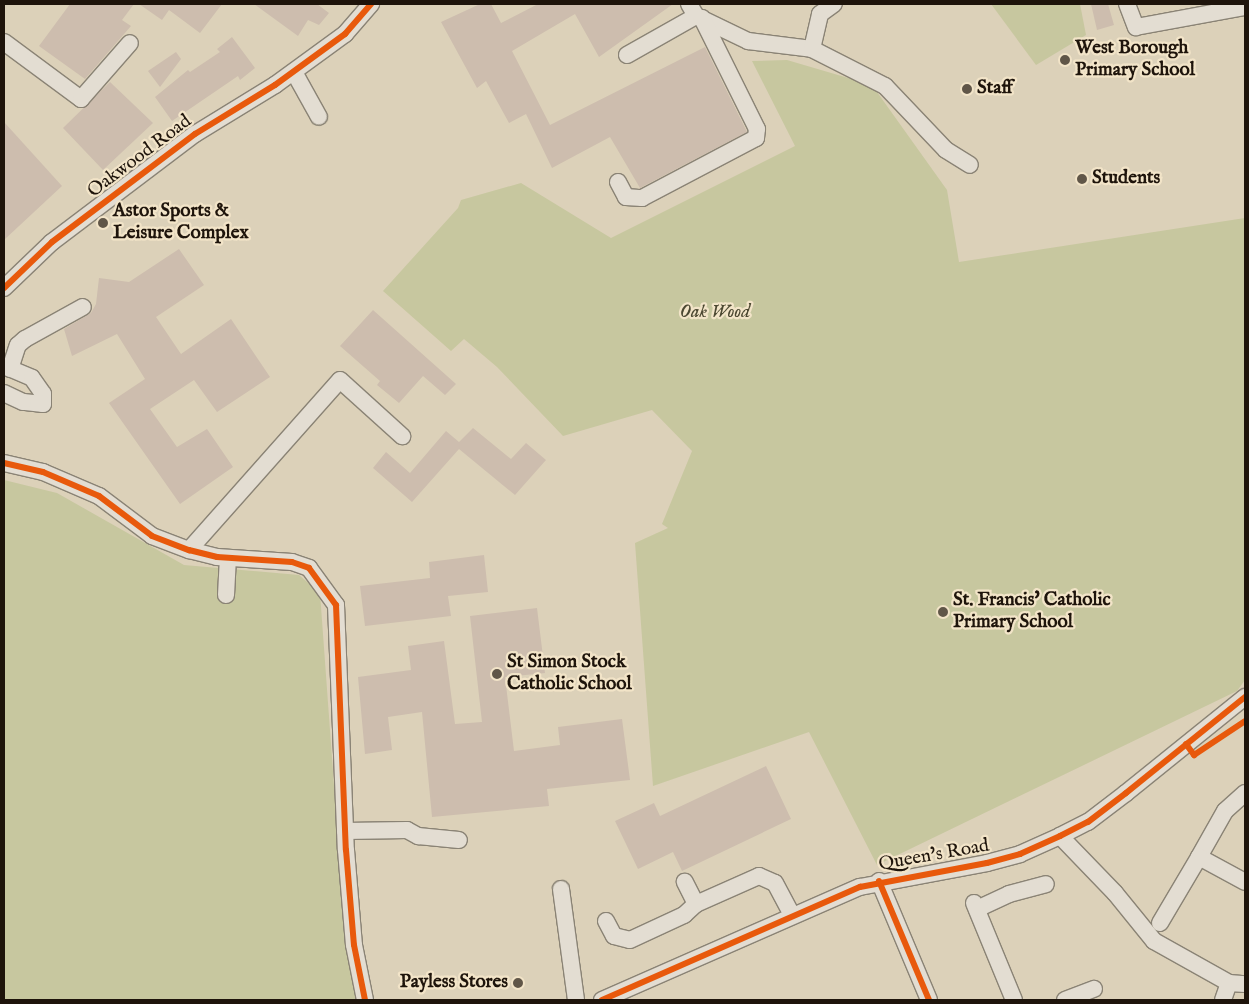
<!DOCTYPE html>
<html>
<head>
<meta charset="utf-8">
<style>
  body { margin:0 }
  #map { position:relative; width:1249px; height:1004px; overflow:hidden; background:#dcd1b9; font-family:"IM FELL English",serif }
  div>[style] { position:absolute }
  .green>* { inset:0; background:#c7c79f }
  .building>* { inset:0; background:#cdbdae }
  .roads { filter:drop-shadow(1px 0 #8a8375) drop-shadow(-1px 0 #8a8375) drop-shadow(0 1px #8a8375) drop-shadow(0 -1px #8a8375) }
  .minor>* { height:16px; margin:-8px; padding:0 8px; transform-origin:8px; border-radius:8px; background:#e3ddd2 }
  .cycleway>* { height:6px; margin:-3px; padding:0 3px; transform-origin:3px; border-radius:3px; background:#e8590c }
  .dots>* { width:14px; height:14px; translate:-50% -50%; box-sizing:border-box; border:2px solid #f2e4c8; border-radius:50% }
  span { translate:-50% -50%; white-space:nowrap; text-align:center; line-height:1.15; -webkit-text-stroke:4.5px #f2e4c8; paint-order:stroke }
  .poi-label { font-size:19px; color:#1e140b; font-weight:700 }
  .left { translate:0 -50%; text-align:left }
  .right { translate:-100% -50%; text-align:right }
  .street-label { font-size:19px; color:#1e140b }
  .park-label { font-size:19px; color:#4b4731; font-style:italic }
  .frame { position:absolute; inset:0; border:5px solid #1e140b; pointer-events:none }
</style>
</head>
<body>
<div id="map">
  <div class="green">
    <i style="clip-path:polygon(991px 4px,1080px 4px,1086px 35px,1036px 65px)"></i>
    <i style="clip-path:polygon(787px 60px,872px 85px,947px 190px,959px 262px,1245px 218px,1245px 680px,1237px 691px,877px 865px,809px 732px,653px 786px,635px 543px,668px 528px,662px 524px,692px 451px,652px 410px,563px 436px,497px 367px,464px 339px,451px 351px,383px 291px,458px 208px,461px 200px,521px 183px,611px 238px,795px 146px,752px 61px)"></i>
    <i style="clip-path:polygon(4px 480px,57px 493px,184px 565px,299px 575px,320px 593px,342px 895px,357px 1000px,4px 1000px)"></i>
  </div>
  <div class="building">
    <i style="clip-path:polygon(70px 4px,134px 4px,122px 20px,131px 26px,85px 79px,39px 46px)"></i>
    <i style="clip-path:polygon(139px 4px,222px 4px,200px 33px,169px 10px,162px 20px)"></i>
    <i style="clip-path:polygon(254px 4px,317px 4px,329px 13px,319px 25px,308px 20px,298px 36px)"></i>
    <i style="clip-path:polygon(480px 4px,491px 4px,501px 23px,538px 4px,673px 4px,599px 57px,575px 14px,512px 51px,550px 125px,705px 47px,747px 132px,640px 188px,610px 137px,552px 168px,526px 114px,509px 123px,486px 81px,477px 88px,441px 22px)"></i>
    <i style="clip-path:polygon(1091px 4px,1108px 4px,1114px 25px,1097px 30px)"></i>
    <i style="clip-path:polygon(232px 37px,255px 68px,240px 80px,238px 76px,172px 121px,155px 97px,188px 70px,190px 72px,220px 52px,217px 49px)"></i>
    <i style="clip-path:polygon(176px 52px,181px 59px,160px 87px,148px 71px)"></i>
    <i style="clip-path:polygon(110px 82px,153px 123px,103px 170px,63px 128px)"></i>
    <i style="clip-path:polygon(4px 122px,62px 186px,4px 240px)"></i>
    <i style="clip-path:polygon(179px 249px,204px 285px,156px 317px,181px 354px,231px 319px,270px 377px,217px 412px,194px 380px,150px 409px,177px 447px,207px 429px,233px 467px,180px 504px,109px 403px,145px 379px,117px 334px,72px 356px,64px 329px,91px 313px,96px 304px,99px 278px,129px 282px)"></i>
    <i style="clip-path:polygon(373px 310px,456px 384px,445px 395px,423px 376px,399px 403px,377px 385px,380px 381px,340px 346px)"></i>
    <i style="clip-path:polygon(473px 428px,511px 459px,526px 443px,546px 460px,515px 495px,459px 449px,412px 502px,373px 468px,386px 452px,410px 473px,446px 431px,459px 442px)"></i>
    <i style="clip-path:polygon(484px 555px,488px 592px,448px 596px,451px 616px,365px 626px,360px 586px,430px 578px,429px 562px)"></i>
    <i style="clip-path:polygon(537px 608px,545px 673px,505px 677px,514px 751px,560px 745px,558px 727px,622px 719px,630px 780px,547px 789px,549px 806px,432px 817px,422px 712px,388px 717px,392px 750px,365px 754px,358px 677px,411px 670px,408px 646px,444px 641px,455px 724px,482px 722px,470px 616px)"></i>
    <i style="clip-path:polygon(766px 766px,791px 819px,682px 871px,673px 852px,638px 869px,615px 821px,654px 803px,660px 816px)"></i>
  </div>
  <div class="roads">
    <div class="minor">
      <i style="left:689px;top:4px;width:14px;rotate:60deg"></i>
      <i style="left:696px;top:16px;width:58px;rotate:25.7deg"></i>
      <i style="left:748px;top:41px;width:64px;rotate:7.1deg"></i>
      <i style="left:812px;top:49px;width:82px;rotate:26.9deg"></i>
      <i style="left:885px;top:86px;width:88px;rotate:46.4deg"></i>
      <i style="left:946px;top:150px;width:28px;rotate:32deg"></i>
      <i style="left:1127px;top:4px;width:25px;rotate:69deg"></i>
      <i style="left:1136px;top:27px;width:111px;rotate:-10.4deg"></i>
      <i style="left:4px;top:42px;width:96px;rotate:36.5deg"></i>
      <i style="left:81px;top:99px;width:74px;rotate:-48.8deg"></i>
      <i style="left:812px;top:49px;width:36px;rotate:-77deg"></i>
      <i style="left:820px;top:14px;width:17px;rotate:-36deg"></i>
      <i style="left:627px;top:55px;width:79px;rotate:-29.5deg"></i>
      <i style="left:294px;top:72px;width:51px;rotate:60.9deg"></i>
      <i style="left:618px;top:182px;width:17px;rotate:62deg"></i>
      <i style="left:626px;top:197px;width:16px;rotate:4deg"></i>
      <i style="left:642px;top:198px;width:129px;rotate:-27.8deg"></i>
      <i style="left:756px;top:138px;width:9px;rotate:-84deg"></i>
      <i style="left:757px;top:129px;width:124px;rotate:-116.4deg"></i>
      <i style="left:4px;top:288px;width:66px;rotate:-43.8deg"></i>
      <i style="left:52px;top:242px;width:179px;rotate:-37.1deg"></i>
      <i style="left:195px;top:134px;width:94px;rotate:-31.5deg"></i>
      <i style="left:275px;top:85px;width:87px;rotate:-36.1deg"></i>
      <i style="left:345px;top:34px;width:40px;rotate:-49deg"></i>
      <i style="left:4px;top:366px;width:30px;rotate:23deg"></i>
      <i style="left:32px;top:378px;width:19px;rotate:55deg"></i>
      <i style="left:43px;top:394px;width:10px;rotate:90deg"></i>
      <i style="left:43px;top:404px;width:20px;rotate:-174deg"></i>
      <i style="left:23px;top:402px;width:21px;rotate:-155deg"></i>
      <i style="left:10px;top:369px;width:25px;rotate:-72deg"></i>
      <i style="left:18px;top:345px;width:9px;rotate:-41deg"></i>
      <i style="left:25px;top:339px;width:66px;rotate:-28.9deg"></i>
      <i style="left:4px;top:463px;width:40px;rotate:13deg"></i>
      <i style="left:43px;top:472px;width:61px;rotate:23.2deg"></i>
      <i style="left:99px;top:496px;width:66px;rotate:37deg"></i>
      <i style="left:152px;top:536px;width:40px;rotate:21deg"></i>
      <i style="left:189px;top:550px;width:29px;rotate:14deg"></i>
      <i style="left:217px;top:557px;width:75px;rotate:3.8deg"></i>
      <i style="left:292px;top:562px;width:18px;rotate:19deg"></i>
      <i style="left:309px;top:568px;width:46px;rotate:53.9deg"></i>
      <i style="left:336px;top:605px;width:245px;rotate:87.7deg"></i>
      <i style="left:346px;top:850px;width:95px;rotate:85.2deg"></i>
      <i style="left:354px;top:945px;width:56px;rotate:78.7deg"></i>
      <i style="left:189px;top:550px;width:227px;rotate:-48.4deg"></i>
      <i style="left:340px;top:380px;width:84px;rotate:42.1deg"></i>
      <i style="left:226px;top:595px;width:37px;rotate:-87deg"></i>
      <i style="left:1245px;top:793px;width:27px;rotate:138deg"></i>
      <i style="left:1225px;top:811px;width:53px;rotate:119.5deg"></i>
      <i style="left:1199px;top:857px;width:52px;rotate:28.5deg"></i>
      <i style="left:345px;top:831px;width:62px;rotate:-0.9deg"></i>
      <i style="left:407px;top:830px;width:13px;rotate:29deg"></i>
      <i style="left:418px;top:836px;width:41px;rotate:5.6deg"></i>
      <i style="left:1060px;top:836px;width:79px;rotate:46deg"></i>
      <i style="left:1115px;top:893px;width:62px;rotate:50.9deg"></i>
      <i style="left:1154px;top:941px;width:86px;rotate:29.2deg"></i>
      <i style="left:1229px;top:983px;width:16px;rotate:4deg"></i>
      <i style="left:879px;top:881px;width:129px;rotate:67.2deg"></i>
      <i style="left:561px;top:889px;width:112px;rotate:82.3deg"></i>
      <i style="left:974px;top:903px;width:105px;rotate:67.6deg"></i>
      <i style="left:696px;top:904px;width:69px;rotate:-24deg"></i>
      <i style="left:759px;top:876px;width:17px;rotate:24deg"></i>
      <i style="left:775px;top:883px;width:36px;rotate:62deg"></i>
      <i style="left:977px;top:909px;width:35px;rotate:-25deg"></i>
      <i style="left:1009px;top:894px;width:38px;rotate:-15deg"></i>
      <i style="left:606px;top:921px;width:17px;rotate:62deg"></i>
      <i style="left:614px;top:936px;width:16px;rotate:14deg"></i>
      <i style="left:630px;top:940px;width:60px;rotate:-24.8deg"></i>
      <i style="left:684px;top:915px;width:16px;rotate:-43deg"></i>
      <i style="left:696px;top:904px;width:25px;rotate:-117deg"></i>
      <i style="left:1160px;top:923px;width:77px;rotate:-59.4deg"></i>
      <i style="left:602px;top:1000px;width:282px;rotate:-23.7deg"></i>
      <i style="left:860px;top:887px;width:129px;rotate:-10.7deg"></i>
      <i style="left:987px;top:863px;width:34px;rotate:-15deg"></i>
      <i style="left:1020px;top:854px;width:44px;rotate:-24.2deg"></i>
      <i style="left:1060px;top:836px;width:31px;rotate:-27deg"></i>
      <i style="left:1088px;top:822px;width:48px;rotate:-37.3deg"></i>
      <i style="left:1126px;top:793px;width:153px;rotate:-38.9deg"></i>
      <i style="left:1065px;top:1000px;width:31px;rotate:-21deg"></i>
      <i style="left:1223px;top:1000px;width:18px;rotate:-71deg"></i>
    </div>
  </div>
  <div class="cycleway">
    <i style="left:4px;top:288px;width:66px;rotate:-43.8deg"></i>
    <i style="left:52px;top:242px;width:179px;rotate:-37.1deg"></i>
    <i style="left:195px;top:134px;width:94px;rotate:-31.5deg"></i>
    <i style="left:275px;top:85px;width:87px;rotate:-36.1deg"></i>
    <i style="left:345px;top:34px;width:40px;rotate:-49deg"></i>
    <i style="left:4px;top:463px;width:40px;rotate:13deg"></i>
    <i style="left:43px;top:472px;width:61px;rotate:23.2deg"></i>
    <i style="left:99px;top:496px;width:66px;rotate:37deg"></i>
    <i style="left:152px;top:536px;width:40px;rotate:21deg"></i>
    <i style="left:189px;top:550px;width:29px;rotate:14deg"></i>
    <i style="left:217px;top:557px;width:75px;rotate:3.8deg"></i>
    <i style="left:292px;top:562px;width:18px;rotate:19deg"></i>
    <i style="left:309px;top:568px;width:46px;rotate:53.9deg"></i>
    <i style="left:336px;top:605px;width:245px;rotate:87.7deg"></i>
    <i style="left:346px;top:850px;width:95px;rotate:85.2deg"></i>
    <i style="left:354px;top:945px;width:56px;rotate:78.7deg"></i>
    <i style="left:1186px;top:744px;width:14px;rotate:54deg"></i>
    <i style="left:1194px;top:755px;width:61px;rotate:-33.7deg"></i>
    <i style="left:879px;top:881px;width:129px;rotate:67.2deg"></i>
    <i style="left:602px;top:1000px;width:282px;rotate:-23.7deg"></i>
    <i style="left:860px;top:887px;width:129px;rotate:-10.7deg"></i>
    <i style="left:987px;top:863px;width:34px;rotate:-15deg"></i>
    <i style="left:1020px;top:854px;width:44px;rotate:-24.2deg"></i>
    <i style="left:1060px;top:836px;width:31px;rotate:-27deg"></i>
    <i style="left:1088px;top:822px;width:48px;rotate:-37.3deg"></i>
    <i style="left:1126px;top:793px;width:153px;rotate:-38.9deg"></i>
  </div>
  <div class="dots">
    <i style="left:1065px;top:60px;background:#605648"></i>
    <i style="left:967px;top:89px;background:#605648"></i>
    <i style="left:1082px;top:179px;background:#605648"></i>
    <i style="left:103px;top:223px;background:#605648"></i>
    <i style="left:943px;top:612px;background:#605648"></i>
    <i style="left:497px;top:674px;background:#605648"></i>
    <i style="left:518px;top:983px;background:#605648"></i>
  </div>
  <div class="poi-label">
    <span class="left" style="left:1075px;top:60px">West Borough<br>Primary School</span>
    <span class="left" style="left:977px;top:89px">Staff</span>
    <span class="left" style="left:1092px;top:179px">Students</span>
    <span class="left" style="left:113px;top:223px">Astor Sports &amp;<br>Leisure Complex</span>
    <span class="left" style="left:953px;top:612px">St. Francis' Catholic<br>Primary School</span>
    <span class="left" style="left:507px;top:674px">St Simon Stock<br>Catholic School</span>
    <span class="right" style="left:508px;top:983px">Payless Stores</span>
  </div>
  <div class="street-label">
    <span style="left:140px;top:157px;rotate:-37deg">Oakwood Road</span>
    <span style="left:934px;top:856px;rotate:-10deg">Queen's Road</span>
  </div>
  <div class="park-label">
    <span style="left:715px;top:313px">Oak Wood</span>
  </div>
  <div class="frame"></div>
</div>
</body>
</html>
